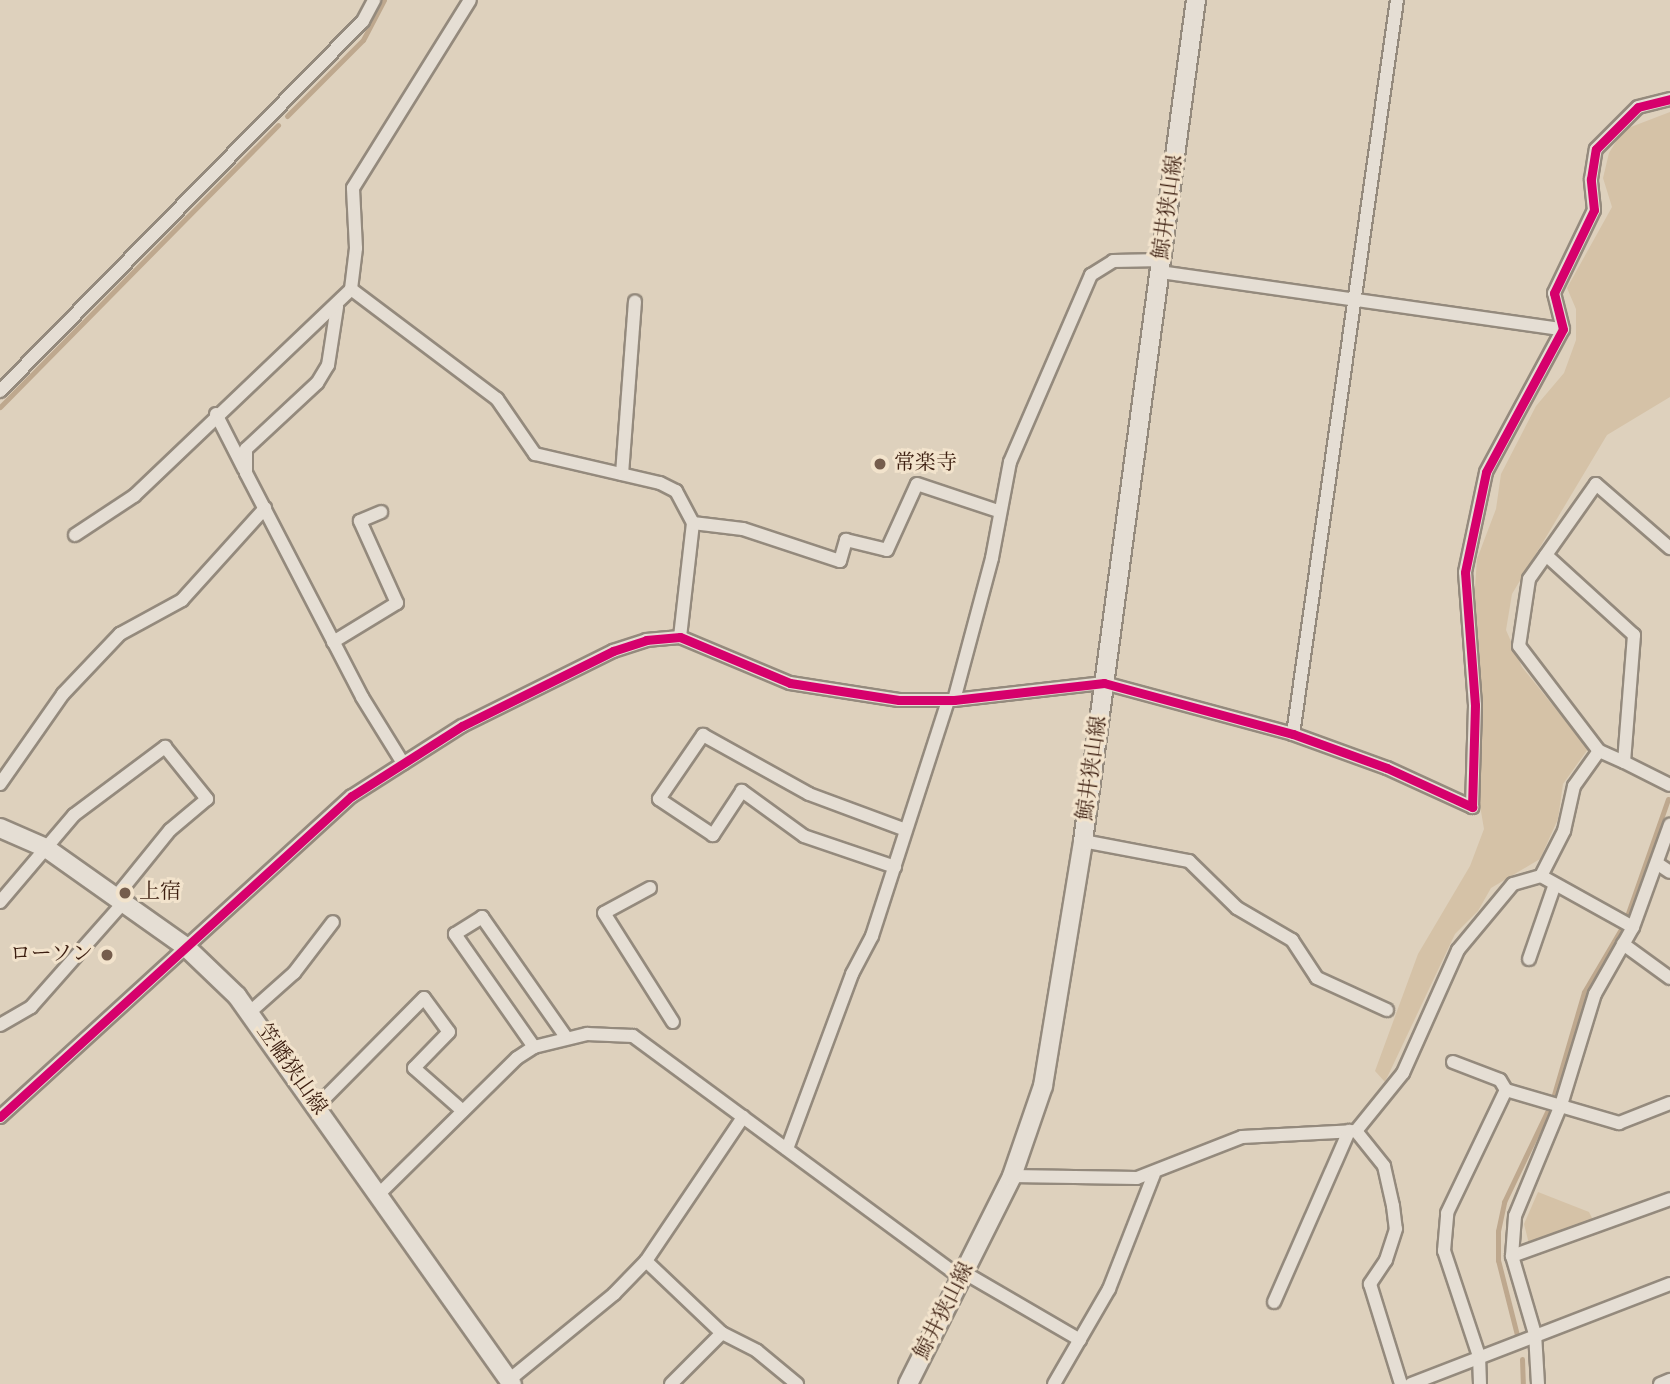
<!DOCTYPE html>
<html>
<head>
<meta charset="utf-8">
<style>
  body { margin:0 }
  #map { position:relative; width:1670px; height:1384px; overflow:hidden; background:#ded1bd; font-family:Vollkorn,"Noto Serif JP",serif }
  div>[style] { position:absolute }
  .green>* { inset:0; background:#d5c2a7 }
  .stream>* { height:5px; margin:-2.5px; padding:0 2.5px; transform-origin:2.5px; border-radius:2.5px; background:#bea88e }
  .roads { filter:drop-shadow(2px 0 #948a7d) drop-shadow(-2px 0 #948a7d) drop-shadow(0 2px #948a7d) drop-shadow(0 -2px #948a7d) }
  .street>* { height:12px; margin:-6px; padding:0 6px; transform-origin:6px; border-radius:6px; background:#e5ded4 }
  .secondary>* { height:18px; margin:-9px; padding:0 9px; transform-origin:9px; border-radius:9px; background:#e5ded4 }
  .cycleway>* { height:9px; margin:-4.5px; padding:0 4.5px; transform-origin:4.5px; border-radius:4.5px; background:#d6006c }
  .dots>* { width:19px; height:19px; translate:-50% -50%; box-sizing:border-box; border:4px solid #f2e3cc; border-radius:50% }
  span { translate:-50% -50%; white-space:nowrap; text-align:center; line-height:1.15; -webkit-text-stroke:6px #f2e3cc; paint-order:stroke }
  .street-label { font-size:21px; color:#3c1e10 }
  .poi-label { font-size:21px; color:#3c1e10 }
  .left { translate:0 -50%; text-align:left }
  .right { translate:-100% -50%; text-align:right }
</style>
</head>
<body>
<div id="map">
  <div class="green">
    <i style="clip-path:polygon(1670px 112px,1670px 397px,1607px 435px,1512px 594px,1506px 630px,1522px 667px,1588px 749px,1563px 784px,1558px 819px,1540px 859px,1491px 888px,1478px 911px,1455px 934px,1385px 1082px,1375px 1071px,1418px 954px,1470px 866px,1484px 829px,1477px 788px,1482px 723px,1474px 602px,1477px 559px,1496px 509px,1501px 474px,1536px 406px,1564px 373px,1576px 340px,1576px 309px,1567px 288px,1612px 207px,1603px 178px,1609px 153px,1623px 130px)"></i>
    <i style="clip-path:polygon(1538px 1192px,1589px 1212px,1593px 1220px,1529px 1244px,1524px 1224px)"></i>
  </div>
  <div class="stream">
    <i style="left:287px;top:116px;width:107px;rotate:-45deg"></i>
    <i style="left:363px;top:40px;width:45px;rotate:-62.3deg"></i>
    <i style="left:0;top:407px;width:396px;rotate:-45.4deg"></i>
    <i style="left:1627px;top:916px;width:124px;rotate:-70.7deg"></i>
    <i style="left:1553px;top:1098px;width:110px;rotate:-73.7deg"></i>
    <i style="left:1584px;top:992px;width:71px;rotate:-59.5deg"></i>
    <i style="left:1517px;top:1335px;width:77px;rotate:-104.2deg"></i>
    <i style="left:1498px;top:1260px;width:29px;rotate:-90deg"></i>
    <i style="left:1498px;top:1231px;width:30px;rotate:-78deg"></i>
    <i style="left:1504px;top:1202px;width:100px;rotate:-64.5deg"></i>
    <i style="left:1522px;top:1359px;width:25px;rotate:88deg"></i>
  </div>
  <div class="roads">
    <div class="street">
      <i style="left:1160px;top:272px;width:407px;rotate:8.1deg"></i>
      <i style="left:351px;top:289px;width:183px;rotate:37deg"></i>
      <i style="left:497px;top:399px;width:67px;rotate:55.4deg"></i>
      <i style="left:535px;top:454px;width:128px;rotate:13.1deg"></i>
      <i style="left:660px;top:483px;width:18px;rotate:27deg"></i>
      <i style="left:676px;top:491px;width:36px;rotate:62deg"></i>
      <i style="left:693px;top:523px;width:115px;rotate:96.5deg"></i>
      <i style="left:337px;top:307px;width:59px;rotate:98.8deg"></i>
      <i style="left:328px;top:365px;width:21px;rotate:121deg"></i>
      <i style="left:317px;top:383px;width:97px;rotate:137.1deg"></i>
      <i style="left:246px;top:449px;width:24px;rotate:90deg"></i>
      <i style="left:246px;top:473px;width:252px;rotate:62.6deg"></i>
      <i style="left:362px;top:697px;width:78px;rotate:58.2deg"></i>
      <i style="left:0;top:391px;width:518px;rotate:-45.55deg"></i>
      <i style="left:363px;top:21px;width:24px;rotate:-62deg"></i>
      <i style="left:216px;top:414px;width:62px;rotate:63deg"></i>
      <i style="left:622px;top:474px;width:173px;rotate:-85.7deg"></i>
      <i style="left:693px;top:523px;width:50px;rotate:6.8deg"></i>
      <i style="left:743px;top:529px;width:102px;rotate:18.3deg"></i>
      <i style="left:840px;top:561px;width:22px;rotate:-74deg"></i>
      <i style="left:846px;top:540px;width:42px;rotate:13.7deg"></i>
      <i style="left:887px;top:550px;width:72px;rotate:-65.6deg"></i>
      <i style="left:917px;top:484px;width:85px;rotate:18.4deg"></i>
      <i style="left:75px;top:535px;width:71px;rotate:-33.5deg"></i>
      <i style="left:134px;top:496px;width:300px;rotate:-43.6deg"></i>
      <i style="left:351px;top:289px;width:41px;rotate:-83deg"></i>
      <i style="left:356px;top:248px;width:60px;rotate:-92.9deg"></i>
      <i style="left:353px;top:188px;width:221px;rotate:-58.1deg"></i>
      <i style="left:1546px;top:555px;width:119px;rotate:42.3deg"></i>
      <i style="left:1634px;top:635px;width:127px;rotate:94.5deg"></i>
      <i style="left:1624px;top:762px;width:27px;rotate:-156deg"></i>
      <i style="left:333px;top:642px;width:75px;rotate:-31.4deg"></i>
      <i style="left:397px;top:603px;width:90px;rotate:-114.3deg"></i>
      <i style="left:360px;top:521px;width:23px;rotate:-23deg"></i>
      <i style="left:954px;top:700px;width:147px;rotate:-75deg"></i>
      <i style="left:992px;top:558px;width:98px;rotate:-79.4deg"></i>
      <i style="left:1010px;top:462px;width:204px;rotate:-66.6deg"></i>
      <i style="left:1091px;top:275px;width:26px;rotate:-32deg"></i>
      <i style="left:1113px;top:261px;width:50px;rotate:-1.1deg"></i>
      <i style="left:1293px;top:734px;width:741px;rotate:-81.94deg"></i>
      <i style="left:1624px;top:762px;width:51px;rotate:26.6deg"></i>
      <i style="left:0;top:784px;width:110px;rotate:-55deg"></i>
      <i style="left:63px;top:694px;width:83px;rotate:-46.5deg"></i>
      <i style="left:120px;top:634px;width:71px;rotate:-28.7deg"></i>
      <i style="left:182px;top:600px;width:124px;rotate:-47.9deg"></i>
      <i style="left:1083px;top:841px;width:108px;rotate:10.7deg"></i>
      <i style="left:1189px;top:861px;width:67px;rotate:44.4deg"></i>
      <i style="left:1237px;top:908px;width:64px;rotate:30.2deg"></i>
      <i style="left:1292px;top:940px;width:45px;rotate:56.7deg"></i>
      <i style="left:1317px;top:978px;width:77px;rotate:24.6deg"></i>
      <i style="left:1658px;top:864px;width:14px;rotate:34deg"></i>
      <i style="left:895px;top:867px;width:96px;rotate:-161.2deg"></i>
      <i style="left:804px;top:836px;width:77px;rotate:-144deg"></i>
      <i style="left:742px;top:791px;width:53px;rotate:123.4deg"></i>
      <i style="left:713px;top:835px;width:65px;rotate:-146.3deg"></i>
      <i style="left:659px;top:799px;width:78px;rotate:-55.5deg"></i>
      <i style="left:703px;top:735px;width:121px;rotate:29.1deg"></i>
      <i style="left:809px;top:794px;width:103px;rotate:20.4deg"></i>
      <i style="left:1541px;top:876px;width:51px;rotate:-62.9deg"></i>
      <i style="left:1564px;top:831px;width:46px;rotate:-77.5deg"></i>
      <i style="left:1574px;top:786px;width:43px;rotate:-54.5deg"></i>
      <i style="left:1599px;top:751px;width:132px;rotate:-127.3deg"></i>
      <i style="left:1519px;top:646px;width:68px;rotate:-81.5deg"></i>
      <i style="left:1529px;top:579px;width:116px;rotate:-54.8deg"></i>
      <i style="left:1596px;top:484px;width:98px;rotate:40.9deg"></i>
      <i style="left:650px;top:888px;width:52px;rotate:151.5deg"></i>
      <i style="left:604px;top:913px;width:129px;rotate:57.7deg"></i>
      <i style="left:0;top:902px;width:114px;rotate:-49.6deg"></i>
      <i style="left:74px;top:815px;width:114px;rotate:-36.8deg"></i>
      <i style="left:165px;top:747px;width:67px;rotate:51.1deg"></i>
      <i style="left:207px;top:799px;width:48px;rotate:140deg"></i>
      <i style="left:170px;top:830px;width:87px;rotate:129deg"></i>
      <i style="left:1623px;top:944px;width:58px;rotate:35.9deg"></i>
      <i style="left:1529px;top:959px;width:79px;rotate:-70.9deg"></i>
      <i style="left:250px;top:1012px;width:59px;rotate:-41.6deg"></i>
      <i style="left:294px;top:973px;width:64px;rotate:-52.6deg"></i>
      <i style="left:0;top:1025px;width:36px;rotate:-30deg"></i>
      <i style="left:31px;top:1007px;width:137px;rotate:-48.5deg"></i>
      <i style="left:534px;top:1047px;width:138px;rotate:-125deg"></i>
      <i style="left:455px;top:934px;width:32px;rotate:-32deg"></i>
      <i style="left:482px;top:917px;width:146px;rotate:55deg"></i>
      <i style="left:1453px;top:1062px;width:50px;rotate:21deg"></i>
      <i style="left:1500px;top:1080px;width:12px;rotate:59deg"></i>
      <i style="left:317px;top:1106px;width:152px;rotate:-45.3deg"></i>
      <i style="left:424px;top:998px;width:42px;rotate:53.7deg"></i>
      <i style="left:449px;top:1032px;width:50px;rotate:134.2deg"></i>
      <i style="left:414px;top:1068px;width:65px;rotate:41.3deg"></i>
      <i style="left:0;top:1117px;width:476px;rotate:-42.4deg"></i>
      <i style="left:352px;top:796px;width:130px;rotate:-32.5deg"></i>
      <i style="left:462px;top:726px;width:169px;rotate:-26.4deg"></i>
      <i style="left:613px;top:651px;width:35px;rotate:-18deg"></i>
      <i style="left:646px;top:640px;width:34px;rotate:-5deg"></i>
      <i style="left:680px;top:637px;width:119px;rotate:22.7deg"></i>
      <i style="left:790px;top:683px;width:110px;rotate:8.9deg"></i>
      <i style="left:899px;top:700px;width:55px"></i>
      <i style="left:954px;top:700px;width:151px;rotate:-6.5deg"></i>
      <i style="left:1104px;top:683px;width:196px;rotate:15.1deg"></i>
      <i style="left:1293px;top:734px;width:100px;rotate:19.9deg"></i>
      <i style="left:1387px;top:768px;width:94px;rotate:24.6deg"></i>
      <i style="left:1472px;top:807px;width:102px;rotate:-88.3deg"></i>
      <i style="left:1475px;top:705px;width:133px;rotate:-94.3deg"></i>
      <i style="left:1465px;top:572px;width:102px;rotate:-78.1deg"></i>
      <i style="left:1486px;top:472px;width:162px;rotate:-61.7deg"></i>
      <i style="left:1563px;top:329px;width:37px;rotate:-104deg"></i>
      <i style="left:1554px;top:293px;width:92px;rotate:-64.3deg"></i>
      <i style="left:1594px;top:210px;width:31px;rotate:-96deg"></i>
      <i style="left:1591px;top:179px;width:30px;rotate:-81deg"></i>
      <i style="left:1596px;top:149px;width:59px;rotate:-45deg"></i>
      <i style="left:1638px;top:107px;width:33px;rotate:-14deg"></i>
      <i style="left:1356px;top:1131px;width:45px;rotate:51.3deg"></i>
      <i style="left:1384px;top:1166px;width:41px;rotate:77.3deg"></i>
      <i style="left:1393px;top:1206px;width:23px;rotate:83deg"></i>
      <i style="left:1396px;top:1229px;width:33px;rotate:108deg"></i>
      <i style="left:1386px;top:1260px;width:29px;rotate:124deg"></i>
      <i style="left:1370px;top:1284px;width:105px;rotate:72.8deg"></i>
      <i style="left:787px;top:1149px;width:187px;rotate:-69.6deg"></i>
      <i style="left:852px;top:974px;width:43px;rotate:-62.2deg"></i>
      <i style="left:872px;top:936px;width:247px;rotate:-72.1deg"></i>
      <i style="left:1012px;top:1176px;width:125px;rotate:0.9deg"></i>
      <i style="left:1137px;top:1178px;width:113px;rotate:-21.3deg"></i>
      <i style="left:1242px;top:1137px;width:114px;rotate:-3deg"></i>
      <i style="left:1356px;top:1131px;width:75px;rotate:-51deg"></i>
      <i style="left:1403px;top:1073px;width:135px;rotate:-65.9deg"></i>
      <i style="left:1458px;top:950px;width:86px;rotate:-50.2deg"></i>
      <i style="left:1513px;top:884px;width:29px;rotate:-16deg"></i>
      <i style="left:1541px;top:876px;width:105px;rotate:29deg"></i>
      <i style="left:380px;top:1193px;width:192px;rotate:-44.6deg"></i>
      <i style="left:517px;top:1058px;width:20px;rotate:-33deg"></i>
      <i style="left:534px;top:1047px;width:55px;rotate:-13.8deg"></i>
      <i style="left:587px;top:1034px;width:46px;rotate:2.5deg"></i>
      <i style="left:633px;top:1036px;width:409px;rotate:36.4deg"></i>
      <i style="left:1512px;top:1256px;width:168px;rotate:-19.8deg"></i>
      <i style="left:646px;top:1261px;width:105px;rotate:43.5deg"></i>
      <i style="left:722px;top:1333px;width:39px;rotate:27deg"></i>
      <i style="left:757px;top:1351px;width:52px;rotate:39.5deg"></i>
      <i style="left:965px;top:1273px;width:133px;rotate:30.2deg"></i>
      <i style="left:1274px;top:1302px;width:187px;rotate:-66.3deg"></i>
      <i style="left:509px;top:1380px;width:136px;rotate:-39.3deg"></i>
      <i style="left:614px;top:1294px;width:46px;rotate:-45.9deg"></i>
      <i style="left:646px;top:1261px;width:174px;rotate:-56deg"></i>
      <i style="left:671px;top:1384px;width:72px;rotate:-45deg"></i>
      <i style="left:1054px;top:1384px;width:110px;rotate:-59.9deg"></i>
      <i style="left:1109px;top:1289px;width:123px;rotate:-68.6deg"></i>
      <i style="left:1411px;top:1384px;width:278px;rotate:-21.1deg"></i>
      <i style="left:1480px;top:1384px;width:28px;rotate:-92deg"></i>
      <i style="left:1479px;top:1356px;width:111px;rotate:-108.4deg"></i>
      <i style="left:1444px;top:1251px;width:38px;rotate:-85deg"></i>
      <i style="left:1447px;top:1213px;width:136px;rotate:-64.4deg"></i>
      <i style="left:1506px;top:1090px;width:118px;rotate:16.3deg"></i>
      <i style="left:1619px;top:1123px;width:55px;rotate:-21.4deg"></i>
      <i style="left:1538px;top:1384px;width:50px;rotate:-93.4deg"></i>
      <i style="left:1535px;top:1334px;width:81px;rotate:-106.4deg"></i>
      <i style="left:1512px;top:1256px;width:40px;rotate:-85.7deg"></i>
      <i style="left:1515px;top:1216px;width:120px;rotate:-67.5deg"></i>
      <i style="left:1561px;top:1105px;width:116px;rotate:-73deg"></i>
      <i style="left:1595px;top:994px;width:77px;rotate:-60.4deg"></i>
      <i style="left:1633px;top:927px;width:109px;rotate:-70.1deg"></i>
      <i style="left:1660px;top:1384px;width:11px;rotate:-22deg"></i>
    </div>
    <div class="secondary">
      <i style="left:0;top:828px;width:50px;rotate:23.5deg"></i>
      <i style="left:46px;top:848px;width:173px;rotate:35.3deg"></i>
      <i style="left:187px;top:948px;width:69px;rotate:43.8deg"></i>
      <i style="left:237px;top:996px;width:476px;rotate:54.7deg"></i>
      <i style="left:908px;top:1384px;width:233px;rotate:-63.4deg"></i>
      <i style="left:1012px;top:1176px;width:95px;rotate:-71deg"></i>
      <i style="left:1043px;top:1086px;width:248px;rotate:-80.7deg"></i>
      <i style="left:1083px;top:841px;width:849px;rotate:-82.35deg"></i>
    </div>
  </div>
  <div class="cycleway">
    <i style="left:0;top:1117px;width:476px;rotate:-42.4deg"></i>
    <i style="left:352px;top:796px;width:130px;rotate:-32.5deg"></i>
    <i style="left:462px;top:726px;width:169px;rotate:-26.4deg"></i>
    <i style="left:613px;top:651px;width:35px;rotate:-18deg"></i>
    <i style="left:646px;top:640px;width:34px;rotate:-5deg"></i>
    <i style="left:680px;top:637px;width:119px;rotate:22.7deg"></i>
    <i style="left:790px;top:683px;width:110px;rotate:8.9deg"></i>
    <i style="left:899px;top:700px;width:55px"></i>
    <i style="left:954px;top:700px;width:151px;rotate:-6.5deg"></i>
    <i style="left:1104px;top:683px;width:196px;rotate:15.1deg"></i>
    <i style="left:1293px;top:734px;width:100px;rotate:19.9deg"></i>
    <i style="left:1387px;top:768px;width:94px;rotate:24.6deg"></i>
    <i style="left:1472px;top:807px;width:102px;rotate:-88.3deg"></i>
    <i style="left:1475px;top:705px;width:133px;rotate:-94.3deg"></i>
    <i style="left:1465px;top:572px;width:102px;rotate:-78.1deg"></i>
    <i style="left:1486px;top:472px;width:162px;rotate:-61.7deg"></i>
    <i style="left:1563px;top:329px;width:37px;rotate:-104deg"></i>
    <i style="left:1554px;top:293px;width:92px;rotate:-64.3deg"></i>
    <i style="left:1594px;top:210px;width:31px;rotate:-96deg"></i>
    <i style="left:1591px;top:179px;width:30px;rotate:-81deg"></i>
    <i style="left:1596px;top:149px;width:59px;rotate:-45deg"></i>
    <i style="left:1638px;top:107px;width:33px;rotate:-14deg"></i>
  </div>
  <div class="dots">
    <i style="left:880px;top:464px;background:#755d4d"></i>
    <i style="left:125px;top:893px;background:#755d4d"></i>
    <i style="left:107px;top:955px;background:#755d4d"></i>
  </div>
  <div class="street-label">
    <span style="left:1169px;top:207px;rotate:-82deg">鯨井狭山線</span>
    <span style="left:1093px;top:768px;rotate:-82deg">鯨井狭山線</span>
    <span style="left:291px;top:1070px;rotate:55deg">笠幡狭山線</span>
    <span style="left:945px;top:1311px;rotate:-63deg">鯨井狭山線</span>
  </div>
  <div class="poi-label">
    <span class="left" style="left:894px;top:464px">常楽寺</span>
    <span class="left" style="left:139px;top:893px">上宿</span>
    <span class="right" style="left:93px;top:955px">ローソン</span>
  </div>
</div>
</body>
</html>
